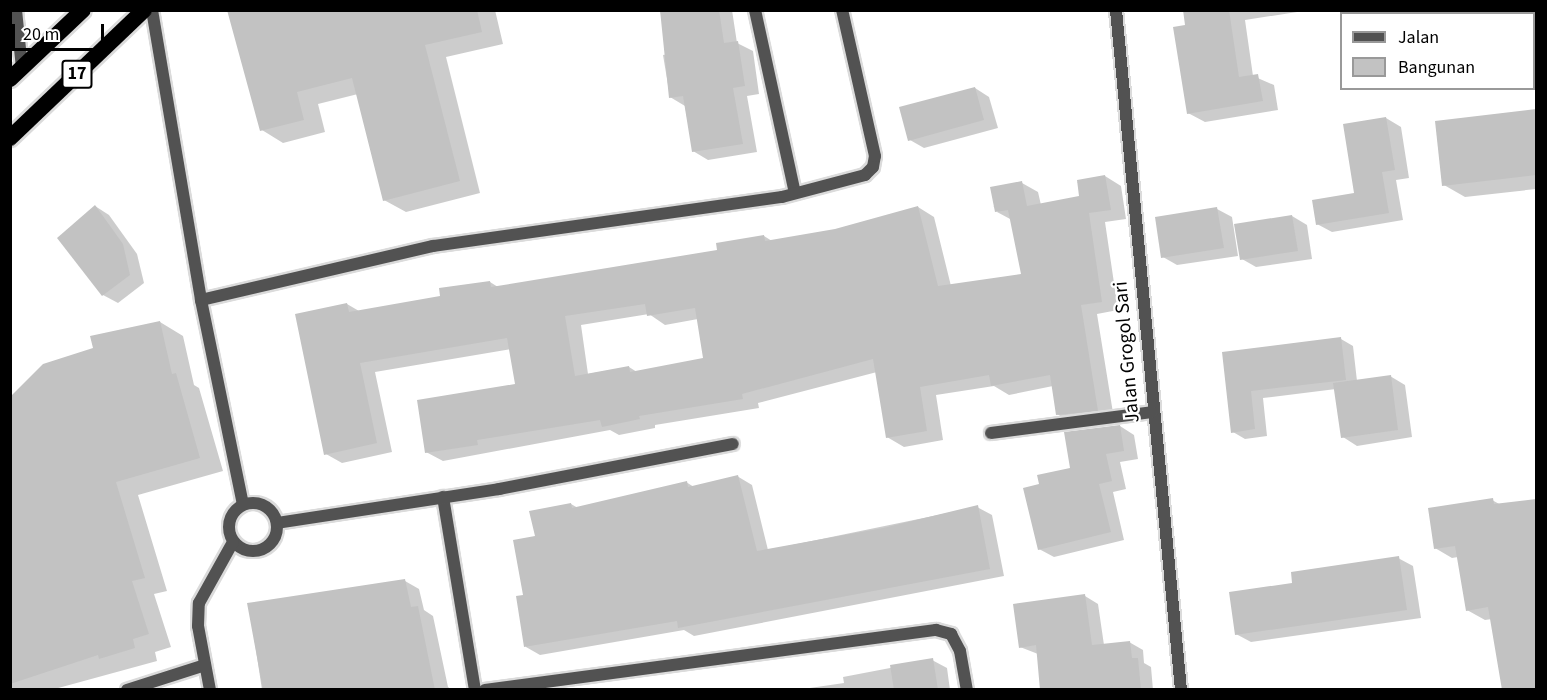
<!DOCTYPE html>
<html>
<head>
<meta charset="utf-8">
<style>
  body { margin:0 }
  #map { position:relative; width:1547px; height:700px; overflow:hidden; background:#fff; font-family:"Source Sans 3",sans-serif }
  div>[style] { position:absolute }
  .shadow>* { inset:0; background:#0003 }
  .building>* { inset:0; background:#c2c2c2 }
  .roads { filter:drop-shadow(2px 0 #dbdbdb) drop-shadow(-2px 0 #dbdbdb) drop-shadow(0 2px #dbdbdb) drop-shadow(0 -2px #dbdbdb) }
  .minor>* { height:12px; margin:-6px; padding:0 6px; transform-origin:6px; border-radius:6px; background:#525252 }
  .minor>.ring { margin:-6px; padding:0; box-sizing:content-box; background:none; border:12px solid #525252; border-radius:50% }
  .trunk>* { height:16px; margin:-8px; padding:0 8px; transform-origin:8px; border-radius:8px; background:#000 }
  span { translate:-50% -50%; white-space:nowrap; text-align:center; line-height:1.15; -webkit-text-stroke:4.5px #fff; paint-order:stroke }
  .shield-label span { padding:2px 4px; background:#fff; border:2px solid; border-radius:4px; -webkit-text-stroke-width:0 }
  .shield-label { font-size:18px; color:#000; font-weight:700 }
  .street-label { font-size:20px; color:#000 }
  .frame { position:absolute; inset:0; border:12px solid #000; pointer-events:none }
  .legend { position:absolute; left:1340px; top:12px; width:195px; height:78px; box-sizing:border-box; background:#fff; border:2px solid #999; margin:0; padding:8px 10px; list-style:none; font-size:18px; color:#000 }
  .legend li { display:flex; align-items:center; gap:12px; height:30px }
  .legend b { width:30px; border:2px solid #999 }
  .scale { position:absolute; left:12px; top:24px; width:92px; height:27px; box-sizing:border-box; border:3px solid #000; border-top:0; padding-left:8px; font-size:18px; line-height:21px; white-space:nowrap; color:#000; -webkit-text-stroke:4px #fff; paint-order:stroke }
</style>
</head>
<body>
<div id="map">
  <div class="shadow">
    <i style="clip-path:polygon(244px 10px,495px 10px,503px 44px,446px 57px,480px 193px,406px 212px,384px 200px,358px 94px,318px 104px,325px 132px,283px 143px,262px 130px)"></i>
    <i style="clip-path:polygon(660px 10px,732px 10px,737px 43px,753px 51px,759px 94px,747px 96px,757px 152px,708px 160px,693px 151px,685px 106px,670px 97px,663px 55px,669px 54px)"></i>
    <i style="clip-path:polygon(1185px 10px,1310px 10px,1245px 20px,1253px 76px,1274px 85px,1278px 110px,1205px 122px,1188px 113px)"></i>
    <i style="clip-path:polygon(1369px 10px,1536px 10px,1536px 37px,1534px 37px,1534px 14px)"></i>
    <i style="clip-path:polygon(975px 88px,989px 97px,998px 128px,924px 148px,910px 140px)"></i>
    <i style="clip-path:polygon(1536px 111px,1536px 189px,1465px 197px,1444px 185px,1437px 122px)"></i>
    <i style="clip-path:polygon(1386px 118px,1401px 127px,1409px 178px,1396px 180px,1403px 220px,1332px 232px,1317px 224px,1356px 195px)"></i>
    <i style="clip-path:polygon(evenodd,1105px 176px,1121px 186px,1126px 219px,1105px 222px,1118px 310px,1097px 314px,1114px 419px,1074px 424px,1057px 414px,1053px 386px,1009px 395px,994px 386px,936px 395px,943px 440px,904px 447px,887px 437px,877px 372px,758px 403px,759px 408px,655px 425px,655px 428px,619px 435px,610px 430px,443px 461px,426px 452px,517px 385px,511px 349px,375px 372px,392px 452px,342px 463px,326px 454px,347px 304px,359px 311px,442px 297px,490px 282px,498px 287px,718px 251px,764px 236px,772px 241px,835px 230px,918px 207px,934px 217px,951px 286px,1023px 275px,1012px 220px,997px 212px,1022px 183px,1038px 192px,1041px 205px,1081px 197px,1105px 176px,649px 314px,665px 325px,698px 319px,705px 359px,637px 372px,629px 367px,588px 374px,581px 325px,649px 314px)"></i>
    <i style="clip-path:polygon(95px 206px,109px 215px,137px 254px,144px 283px,118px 303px,103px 295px)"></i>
    <i style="clip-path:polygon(1217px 209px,1232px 217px,1238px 256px,1177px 265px,1163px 257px)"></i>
    <i style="clip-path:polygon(1292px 216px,1307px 225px,1312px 259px,1256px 267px,1242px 259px)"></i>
    <i style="clip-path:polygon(160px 322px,183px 336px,194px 385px,199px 388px,223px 471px,138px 495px,167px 591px,154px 594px,171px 647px,155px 652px,157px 661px,51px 690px,10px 690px,10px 399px,95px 349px)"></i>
    <i style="clip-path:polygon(1341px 339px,1353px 346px,1357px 381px,1390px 376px,1405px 385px,1412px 437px,1357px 446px,1343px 437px,1336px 389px,1263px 398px,1267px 436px,1245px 439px,1233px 432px,1223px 353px)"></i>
    <i style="clip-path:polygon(1120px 426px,1134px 435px,1138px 459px,1120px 462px,1126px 489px,1113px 492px,1124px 540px,1054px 557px,1039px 549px,1041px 485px,1072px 469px)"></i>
    <i style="clip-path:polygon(737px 476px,752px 485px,768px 550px,977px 507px,992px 515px,1004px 576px,694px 636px,684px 630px,540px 655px,526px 647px,525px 596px,536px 537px,571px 504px,578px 508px,686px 482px,694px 487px)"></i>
    <i style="clip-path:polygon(1492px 500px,1501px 505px,1536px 501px,1536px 690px,1499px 690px,1503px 687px,1492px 619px,1485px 620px,1467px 610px,1458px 557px,1452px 558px,1435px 548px)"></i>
    <i style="clip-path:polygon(1398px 558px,1413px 566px,1421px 618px,1251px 642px,1236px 634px,1294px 584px)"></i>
    <i style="clip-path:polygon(405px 581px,419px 589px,424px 610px,433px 616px,448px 687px,452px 690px,262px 690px,249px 604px)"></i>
    <i style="clip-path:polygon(1085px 596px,1098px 604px,1104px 645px,1129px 642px,1143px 650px,1144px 663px,1151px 667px,1153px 690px,1042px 690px,1038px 654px,1020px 647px)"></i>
    <i style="clip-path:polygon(932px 660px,947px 668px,950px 690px,796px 690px,844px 683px,843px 677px)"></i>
  </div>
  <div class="building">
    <i style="clip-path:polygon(227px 10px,477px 10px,482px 32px,425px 45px,460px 181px,383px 201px,352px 78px,297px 92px,304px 120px,260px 131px)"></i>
    <i style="clip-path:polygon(660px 10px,719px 10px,724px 43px,738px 41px,745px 86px,733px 88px,743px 144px,692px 152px,683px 96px,669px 98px)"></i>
    <i style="clip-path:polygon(1183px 10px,1229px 10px,1239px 77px,1258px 74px,1263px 101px,1187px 114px,1173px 27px,1185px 25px)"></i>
    <i style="clip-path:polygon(975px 87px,984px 120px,908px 141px,899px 107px)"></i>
    <i style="clip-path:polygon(1536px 109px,1536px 175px,1442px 186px,1435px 121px)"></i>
    <i style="clip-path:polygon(1386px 117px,1395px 170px,1382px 172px,1389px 213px,1316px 225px,1312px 200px,1354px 193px,1343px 124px)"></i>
    <i style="clip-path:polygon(evenodd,1105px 175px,1111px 210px,1089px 213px,1102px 302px,1081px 305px,1098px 411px,1056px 415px,1050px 375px,991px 386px,989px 375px,920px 387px,927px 431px,886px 438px,873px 359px,742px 394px,743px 399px,639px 416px,640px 419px,602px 427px,600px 420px,477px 440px,478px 445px,425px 453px,417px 400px,515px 384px,507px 338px,360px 363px,377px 443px,324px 455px,295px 314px,347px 303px,349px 312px,440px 296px,439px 288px,490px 281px,491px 287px,717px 250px,716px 243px,764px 235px,765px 241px,835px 229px,918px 206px,938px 286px,1021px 274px,1008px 210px,995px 212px,990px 187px,1022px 181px,1027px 206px,1079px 196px,1077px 180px,1105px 175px,645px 304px,647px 316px,695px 308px,703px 358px,630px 372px,629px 366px,575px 376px,565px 316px,645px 304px)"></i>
    <i style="clip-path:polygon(95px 205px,123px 244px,130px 275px,102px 296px,57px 238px)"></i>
    <i style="clip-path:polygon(1217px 207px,1224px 248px,1161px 258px,1155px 217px)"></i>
    <i style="clip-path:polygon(1292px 215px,1298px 251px,1240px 260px,1234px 224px)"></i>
    <i style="clip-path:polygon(160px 321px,172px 374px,176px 373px,200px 458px,116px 482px,145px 578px,132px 581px,149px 634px,133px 639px,135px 648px,99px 659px,98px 655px,10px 684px,10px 397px,43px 364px,93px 348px,90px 336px)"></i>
    <i style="clip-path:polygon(1341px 337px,1346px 380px,1251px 391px,1255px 429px,1231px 433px,1222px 352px)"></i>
    <i style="clip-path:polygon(1391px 375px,1398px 430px,1341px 438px,1333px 383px)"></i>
    <i style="clip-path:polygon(1120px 425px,1124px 451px,1106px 454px,1112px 481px,1099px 484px,1111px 532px,1038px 550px,1023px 488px,1039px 484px,1037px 475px,1070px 468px,1064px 432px)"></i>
    <i style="clip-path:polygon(738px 475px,757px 551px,883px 528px,978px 505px,990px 569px,678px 628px,677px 621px,524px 647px,516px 596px,523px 595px,513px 540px,535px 536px,529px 511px,571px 503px,572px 508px,687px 481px,688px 487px)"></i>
    <i style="clip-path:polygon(1493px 498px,1494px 504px,1536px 499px,1536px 690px,1502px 690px,1488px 607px,1466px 611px,1455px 546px,1434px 549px,1428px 508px)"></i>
    <i style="clip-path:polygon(1399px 556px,1407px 610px,1235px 635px,1229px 592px,1292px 583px,1291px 572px)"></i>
    <i style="clip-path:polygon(405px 579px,411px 607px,418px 606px,435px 690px,263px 690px,247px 603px)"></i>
    <i style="clip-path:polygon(1085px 594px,1092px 645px,1130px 641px,1132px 658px,1138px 658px,1141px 690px,1040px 690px,1036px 645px,1019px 648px,1013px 604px)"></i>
    <i style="clip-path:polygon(933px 658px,938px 690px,894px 690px,890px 665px)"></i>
  </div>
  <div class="roads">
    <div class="minor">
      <i style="left:16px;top:10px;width:58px;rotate:84.1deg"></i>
      <i style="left:152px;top:10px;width:294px;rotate:80.4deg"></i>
      <i style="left:201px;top:300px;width:209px;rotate:78.4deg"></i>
      <i style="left:755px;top:10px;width:187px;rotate:77.7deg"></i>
      <i style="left:1116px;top:10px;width:683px;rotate:84.54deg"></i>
      <i style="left:201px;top:300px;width:238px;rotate:-13.1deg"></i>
      <i style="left:433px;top:246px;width:352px;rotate:-8deg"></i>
      <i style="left:782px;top:197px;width:86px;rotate:-14.8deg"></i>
      <i style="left:865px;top:175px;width:11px;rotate:-45deg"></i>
      <i style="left:873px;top:167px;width:11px;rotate:-80deg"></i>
      <i style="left:875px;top:156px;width:150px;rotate:-102.7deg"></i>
      <i style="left:991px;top:433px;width:162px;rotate:-7.4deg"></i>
      <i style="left:443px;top:497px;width:196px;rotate:80.6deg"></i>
      <i class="ring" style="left:229px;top:503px;width:36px;height:36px"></i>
      <i style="left:277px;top:523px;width:225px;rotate:-8.7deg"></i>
      <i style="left:499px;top:489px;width:238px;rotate:-10.9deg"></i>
      <i style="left:127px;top:690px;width:82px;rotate:-17.8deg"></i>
      <i style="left:210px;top:690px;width:65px;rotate:-100.6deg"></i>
      <i style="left:198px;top:626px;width:23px;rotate:-88deg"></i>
      <i style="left:199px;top:603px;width:70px;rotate:-60.9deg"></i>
      <i style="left:485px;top:690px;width:455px;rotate:-7.6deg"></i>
      <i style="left:936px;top:630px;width:16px;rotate:15deg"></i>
      <i style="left:951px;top:634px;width:19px;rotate:62deg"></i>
      <i style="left:960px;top:651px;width:40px;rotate:80deg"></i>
    </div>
    <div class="trunk">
      <i style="left:10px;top:79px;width:100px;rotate:-43.4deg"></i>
      <i style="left:10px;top:138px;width:185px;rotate:-43.7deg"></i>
    </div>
  </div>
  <div class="shield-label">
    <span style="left:77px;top:74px">17</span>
  </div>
  <div class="street-label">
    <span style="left:1127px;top:352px;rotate:-95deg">Jalan Grogol Sari</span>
  </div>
  <div class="frame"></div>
  <ul class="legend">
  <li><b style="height:8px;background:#525252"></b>Jalan</li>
  <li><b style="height:16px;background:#c2c2c2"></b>Bangunan</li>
  </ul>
  <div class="scale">20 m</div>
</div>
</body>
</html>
